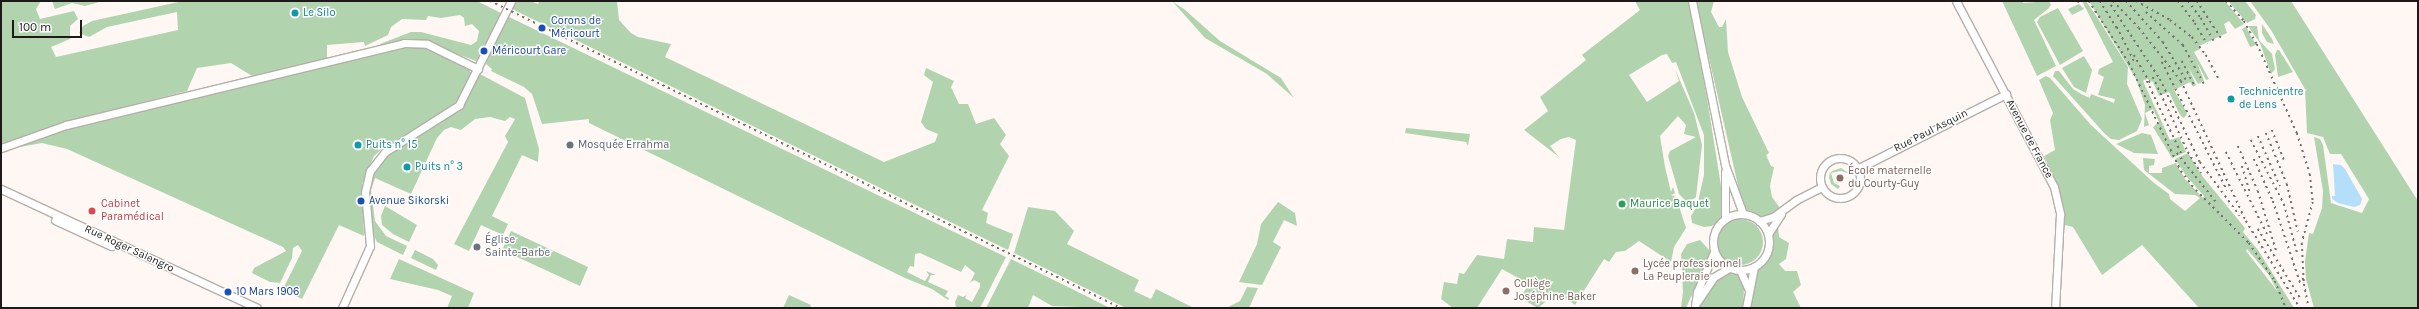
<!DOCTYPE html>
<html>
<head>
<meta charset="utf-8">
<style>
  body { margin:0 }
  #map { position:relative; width:2419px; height:309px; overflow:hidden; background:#fef7f4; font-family:Karla,sans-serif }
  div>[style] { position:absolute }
  .green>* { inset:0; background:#b1d4af }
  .round { border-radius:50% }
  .water>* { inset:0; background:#b3dffb }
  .roads { filter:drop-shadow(1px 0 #b5aea9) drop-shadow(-1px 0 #b5aea9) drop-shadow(0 1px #b5aea9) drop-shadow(0 -1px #b5aea9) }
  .secondary>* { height:7px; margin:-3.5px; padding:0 3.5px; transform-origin:3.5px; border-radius:3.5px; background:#fff }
  .secondary>.ring { margin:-3.5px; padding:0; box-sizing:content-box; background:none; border:7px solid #fff; border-radius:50% }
  .rail>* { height:1.5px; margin-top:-0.75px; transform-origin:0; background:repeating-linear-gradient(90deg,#74706e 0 2px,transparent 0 6px) }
  .dots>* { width:11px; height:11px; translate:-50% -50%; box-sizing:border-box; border:2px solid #fff; border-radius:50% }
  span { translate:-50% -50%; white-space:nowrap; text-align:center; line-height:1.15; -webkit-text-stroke:3px #fff; paint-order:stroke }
  .culture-label { font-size:11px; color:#0d838f }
  .left { translate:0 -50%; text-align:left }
  .transit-label { font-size:11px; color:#164399 }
  .street-label { font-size:11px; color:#1d1a19 }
  .worship-label { font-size:11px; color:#5b616d }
  .education-label { font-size:11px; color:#785e54 }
  .leisure-label { font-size:11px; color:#27864d }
  .health-label { font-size:11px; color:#be3a42 }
  .frame { position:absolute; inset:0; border:2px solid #1d1a19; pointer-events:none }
  .scale { position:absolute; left:12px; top:20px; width:70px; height:18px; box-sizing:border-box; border:2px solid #1d1a19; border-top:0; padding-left:5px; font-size:12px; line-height:14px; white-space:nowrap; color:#1d1a19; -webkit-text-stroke:3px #fff; paint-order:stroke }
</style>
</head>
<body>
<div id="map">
  <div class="green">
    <i style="clip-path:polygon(1px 1px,41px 1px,36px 9px,40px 19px,74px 11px,78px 19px,70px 26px,70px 39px,51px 47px,56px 57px,178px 30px,177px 12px,107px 27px,89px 37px,79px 33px,83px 26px,92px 21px,183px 1px,477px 1px,503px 14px,476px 61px,417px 39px,381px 46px,380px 44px,411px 32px,421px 32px,471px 45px,477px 41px,479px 31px,472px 24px,465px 26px,464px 18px,460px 15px,441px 18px,428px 16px,426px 20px,402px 19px,391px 27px,388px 35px,365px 46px,364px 42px,327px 45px,327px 59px,252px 76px,231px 63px,197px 68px,187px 91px,82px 118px,323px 67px,407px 45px,427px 48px,467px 67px,472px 74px,461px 96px,451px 107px,384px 147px,374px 156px,362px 184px,364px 236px,339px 225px,302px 299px,286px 291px,284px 287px,302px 251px,298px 245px,293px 248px,292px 258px,280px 283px,270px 282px,252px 273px,254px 268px,286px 251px,283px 247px,67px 149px,42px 143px,20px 147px,11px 141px,1px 144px)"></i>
    <i style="clip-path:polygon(52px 1px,103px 1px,85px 6px,72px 3px,55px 9px)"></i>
    <i style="clip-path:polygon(517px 1px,530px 1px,538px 4px,539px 1px,617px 1px,619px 20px,631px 33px,638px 37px,671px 44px,665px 57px,884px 162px,935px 142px,938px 134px,926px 129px,921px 122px,933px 82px,924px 75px,926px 68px,954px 81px,951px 87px,959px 104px,968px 104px,976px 124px,994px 118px,1006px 135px,1000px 144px,1009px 156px,982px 210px,988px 213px,986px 223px,1013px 234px,1008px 250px,514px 10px,512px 8px)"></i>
    <i style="clip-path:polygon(1635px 1px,1688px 1px,1707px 98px,1721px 186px,1721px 219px,1712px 226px,1704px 227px,1692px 223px,1691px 216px,1697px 206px,1704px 175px,1704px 135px,1676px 62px,1672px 63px,1667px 54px,1662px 55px,1629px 75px,1647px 102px,1679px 81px,1675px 69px,1694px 113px,1702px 145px,1696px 197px,1688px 203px,1679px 194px,1668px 156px,1670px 151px,1696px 137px,1684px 134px,1686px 125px,1678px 116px,1660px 136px,1665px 167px,1671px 192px,1673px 187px,1675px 193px,1671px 195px,1676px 197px,1686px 228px,1674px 247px,1671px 262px,1639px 241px,1625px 251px,1616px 252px,1609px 262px,1604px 259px,1575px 305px,1557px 292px,1538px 308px,1520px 298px,1529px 284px,1502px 269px,1477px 308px,1453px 308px,1441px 299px,1444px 282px,1457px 284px,1459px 273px,1464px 274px,1477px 255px,1504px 259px,1507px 239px,1533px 242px,1534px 227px,1564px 230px,1576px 140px,1569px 137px,1561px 139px,1550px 146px,1559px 157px,1524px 130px,1548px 111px,1540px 97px,1586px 60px,1582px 55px,1640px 10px)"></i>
    <i style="clip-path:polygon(1696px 1px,1714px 1px,1711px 12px,1719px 27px,1722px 27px,1726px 19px,1728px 52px,1742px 97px,1769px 153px,1766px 155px,1771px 166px,1774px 167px,1770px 186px,1772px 197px,1780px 208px,1770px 215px,1760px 218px,1746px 211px,1742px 203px)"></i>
    <i style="clip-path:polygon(2002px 1px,2022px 1px,2023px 3px,2049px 1px,2051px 5px,2048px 9px,2034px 20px,2056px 66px,2037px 76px)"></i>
    <i style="clip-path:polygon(2082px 1px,2086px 1px,2097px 17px,2128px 67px,2127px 84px,2142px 119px,2137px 131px,2119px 140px,2111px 139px,2105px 134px,2053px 76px,2055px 71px,2059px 71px,2073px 89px,2083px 95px,2090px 98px,2091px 94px,2114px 103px,2115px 99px,2098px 95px,2104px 77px,2098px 74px,2099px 69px,2113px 62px)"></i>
    <i style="clip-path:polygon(2089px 1px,2225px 1px,2244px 24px,2235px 29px,2229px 21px,2224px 24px,2227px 33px,2199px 46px,2200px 49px,2194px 52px,2209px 79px,2206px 80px,2197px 62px,2204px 81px,2198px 84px,2188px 67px,2196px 85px,2193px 87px,2190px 82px,2174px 90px,2187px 113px,2186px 116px,2183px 118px,2179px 113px,2169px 92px,2159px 96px,2153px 82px,2147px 79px,2143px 81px,2170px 140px,2179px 137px,2186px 152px,2172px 158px,2153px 127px,2159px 122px,2153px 109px,2145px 113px,2149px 125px,2144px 127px,2145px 105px,2136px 79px)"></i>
    <i style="clip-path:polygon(2228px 1px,2245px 1px,2256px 15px,2255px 19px,2247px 23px)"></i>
    <i style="clip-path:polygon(2250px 1px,2291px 1px,2418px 201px,2418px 308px,2314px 308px,2306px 279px,2305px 261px,2309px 233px,2313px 234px,2322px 208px,2323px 191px,2314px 137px,2320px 139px,2323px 145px,2331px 203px,2362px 213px,2369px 199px,2341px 154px,2330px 154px,2323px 137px,2307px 133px,2305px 89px,2271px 30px)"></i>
    <i style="clip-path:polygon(1173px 2px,1184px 9px,1220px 41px,1281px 78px,1294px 98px,1267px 74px,1205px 38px)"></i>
    <i style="clip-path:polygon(2079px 4px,2084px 9px,2072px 15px,2068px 9px)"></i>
    <i style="clip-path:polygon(2058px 8px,2083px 51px,2060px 65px,2037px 22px,2040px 17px)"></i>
    <i style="clip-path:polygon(507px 16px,1006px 257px,980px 308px,956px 308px,955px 302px,958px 295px,963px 297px,967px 295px,965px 298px,972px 302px,980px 287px,980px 283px,974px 280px,970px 283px,975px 273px,965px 265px,961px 272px,920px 253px,915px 254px,914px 267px,910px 266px,907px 272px,925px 281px,929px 275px,926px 271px,936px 275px,931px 275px,928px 282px,948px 291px,945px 296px,949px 298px,948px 300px,932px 289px,905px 278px,589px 123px,589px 119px,542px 124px,532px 94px,524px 87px,491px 71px,492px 69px,486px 64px)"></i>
    <i style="clip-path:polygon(2262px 24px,2272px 39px,2274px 44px,2267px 42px,2262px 33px)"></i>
    <i style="clip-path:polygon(2248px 26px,2257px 26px,2259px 40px,2272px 54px,2275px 69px,2271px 74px,2260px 43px)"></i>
    <i style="clip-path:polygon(2246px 27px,2256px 45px,2250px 47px,2242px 29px)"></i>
    <i style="clip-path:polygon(2277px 50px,2279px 50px,2293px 72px,2278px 77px,2275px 55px)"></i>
    <i style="clip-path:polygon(2084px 56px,2092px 70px,2086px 93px,2074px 87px,2062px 68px)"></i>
    <i style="clip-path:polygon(evenodd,480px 74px,525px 98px,539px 149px,538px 162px,522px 155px,492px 216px,508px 224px,503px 235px,481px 225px,469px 251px,454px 244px,508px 142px,505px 136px,515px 119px,510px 117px,505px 121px,490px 117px,475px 119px,461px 130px,451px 127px,444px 130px,437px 138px,411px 194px,375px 178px,371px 190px,375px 221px,386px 236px,407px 246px,403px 255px,377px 242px,373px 234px,368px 194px,373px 173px,390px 152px,457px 111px,466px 100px,480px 74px,405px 162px,412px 165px,409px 173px,402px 170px,405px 162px)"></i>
    <i style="clip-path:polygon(evenodd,2046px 76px,2050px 78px,2091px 125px,2154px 183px,2169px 194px,2170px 199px,2185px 211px,2200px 198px,2195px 195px,2175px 194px,2144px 170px,2143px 158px,2155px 159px,2154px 165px,2149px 166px,2149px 173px,2162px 173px,2162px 168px,2176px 163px,2185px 179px,2203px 198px,2204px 196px,2187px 177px,2175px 159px,2188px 153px,2203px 177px,2245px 228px,2243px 232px,2258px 250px,2294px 308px,2199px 308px,2142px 245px,2102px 275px,2073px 227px,2065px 225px,2058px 185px,2044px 156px,2055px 150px,2050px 120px,2053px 113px,2039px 80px,2046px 76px,2247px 249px,2269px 275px,2278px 292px,2246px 251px,2247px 249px)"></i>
    <i style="clip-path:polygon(1406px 128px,1470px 134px,1468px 146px,1466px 142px,1405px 133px)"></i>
    <i style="clip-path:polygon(2142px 133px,2151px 135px,2158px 154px,2134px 153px,2116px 144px)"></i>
    <i style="clip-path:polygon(1841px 168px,1850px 174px,1841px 171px,1831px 173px,1834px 183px,1840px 186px,1838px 189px,1831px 184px,1829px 177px,1830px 173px,1832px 171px)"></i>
    <i style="clip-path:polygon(1278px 202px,1295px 213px,1297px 226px,1284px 220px,1273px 242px,1281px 247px,1262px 285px,1239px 282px,1257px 244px,1261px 224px)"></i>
    <i style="clip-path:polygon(385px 206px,417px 225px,409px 242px,393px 234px,382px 225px,381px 216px)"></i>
    <i style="clip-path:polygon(1028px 207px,1055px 211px,1074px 231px,1067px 244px,1139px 280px,1134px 291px,1151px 299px,1156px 289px,1194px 308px,1126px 308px,1014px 253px)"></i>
    <i class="round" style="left:1717px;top:219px;width:46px;height:46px"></i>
    <i style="clip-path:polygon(1778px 225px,1779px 237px,1789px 243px,1786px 259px,1779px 264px,1785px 271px,1797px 271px,1801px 285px,1793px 292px,1801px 308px,1751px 308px,1755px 271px,1768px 256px,1771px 232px)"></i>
    <i style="clip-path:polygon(511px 231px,588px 267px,580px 286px,502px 250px)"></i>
    <i style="clip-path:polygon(1700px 240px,1711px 252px,1686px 308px,1681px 308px,1683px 292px,1681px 254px,1687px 244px)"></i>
    <i style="clip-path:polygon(415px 250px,433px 259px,438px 265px,436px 270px,411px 258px)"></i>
    <i style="clip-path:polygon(399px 259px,474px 293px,468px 308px,447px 308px,452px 296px,438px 290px,390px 279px)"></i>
    <i style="clip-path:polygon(1011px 259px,1072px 289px,1110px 308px,1052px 306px,1033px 295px,1028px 308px,986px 308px)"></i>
    <i style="clip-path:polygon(1729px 272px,1738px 274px,1741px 278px,1744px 289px,1743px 308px,1698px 308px,1711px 285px,1724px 273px)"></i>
    <i style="clip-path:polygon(1247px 287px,1258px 288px,1249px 308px,1226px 308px,1240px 301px)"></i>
    <i style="clip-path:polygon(789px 295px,811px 305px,810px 308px,783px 308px)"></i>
  </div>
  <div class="water">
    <i style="clip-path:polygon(2333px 164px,2341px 165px,2345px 169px,2362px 199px,2360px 205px,2354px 207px,2338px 203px,2332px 199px,2332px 196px,2335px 196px)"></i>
  </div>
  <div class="roads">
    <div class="secondary">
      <i style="left:1692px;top:1px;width:167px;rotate:78.6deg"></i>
      <i style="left:1725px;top:165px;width:52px;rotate:69.8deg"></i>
      <i style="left:1956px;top:1px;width:210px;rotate:62.2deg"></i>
      <i style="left:2054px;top:187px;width:28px;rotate:77deg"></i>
      <i style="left:2060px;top:214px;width:94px;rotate:93deg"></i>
      <i style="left:1px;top:148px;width:69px;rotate:-19.5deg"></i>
      <i style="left:66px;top:125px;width:348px;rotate:-13.6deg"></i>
      <i style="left:404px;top:43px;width:23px;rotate:2deg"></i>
      <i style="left:427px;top:44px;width:57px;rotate:26.1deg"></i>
      <i class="ring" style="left:1820px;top:158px;width:33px;height:33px"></i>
      <i style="left:1857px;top:169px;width:167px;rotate:-26.7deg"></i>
      <i style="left:1725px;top:172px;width:47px;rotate:90deg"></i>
      <i style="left:1px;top:189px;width:282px;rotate:24.9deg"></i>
      <i class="ring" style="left:1713px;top:214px;width:49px;height:49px"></i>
      <i style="left:55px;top:220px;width:62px;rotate:24.9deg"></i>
      <i style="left:1759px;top:221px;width:15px;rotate:-16deg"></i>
      <i style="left:1773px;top:217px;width:29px;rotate:-36deg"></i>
      <i style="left:1796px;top:200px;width:29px;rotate:-27deg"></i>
      <i style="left:1768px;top:234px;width:24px;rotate:-57deg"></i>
      <i style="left:1740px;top:270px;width:20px;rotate:66deg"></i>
      <i style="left:1697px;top:302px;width:30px;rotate:-56deg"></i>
      <i style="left:1714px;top:277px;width:17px;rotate:-31deg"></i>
      <i style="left:1695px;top:306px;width:14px;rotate:-82deg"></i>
      <i style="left:1697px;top:292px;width:43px;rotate:-67deg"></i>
      <i style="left:342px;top:308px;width:68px;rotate:-65.7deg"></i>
      <i style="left:370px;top:246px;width:54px;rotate:-95.3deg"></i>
      <i style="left:365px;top:192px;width:22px;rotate:-77deg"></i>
      <i style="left:370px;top:171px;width:24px;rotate:-52deg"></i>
      <i style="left:385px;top:152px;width:88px;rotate:-32.4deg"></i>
      <i style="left:459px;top:105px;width:116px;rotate:-63.4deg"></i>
      <i style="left:1746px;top:308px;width:42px;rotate:-79deg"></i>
    </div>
  </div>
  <div class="rail">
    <i style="left:490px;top:1px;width:702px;rotate:25.94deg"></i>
    <i style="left:2078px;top:1px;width:2px;rotate:63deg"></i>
    <i style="left:2089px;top:1px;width:74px;rotate:57.2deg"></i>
    <i style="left:2129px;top:63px;width:120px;rotate:64.3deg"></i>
    <i style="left:2181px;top:171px;width:24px;rotate:52deg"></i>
    <i style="left:2196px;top:190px;width:75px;rotate:45deg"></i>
    <i style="left:2249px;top:243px;width:46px;rotate:55.6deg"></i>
    <i style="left:2275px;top:281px;width:29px;rotate:68deg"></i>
    <i style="left:2100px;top:1px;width:36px;rotate:58deg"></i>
    <i style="left:2113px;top:1px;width:37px;rotate:46deg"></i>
    <i style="left:2139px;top:28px;width:68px;rotate:51.6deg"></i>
    <i style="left:2181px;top:81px;width:154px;rotate:65.1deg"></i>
    <i style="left:2246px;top:221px;width:102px;rotate:58.2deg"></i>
    <i style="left:2126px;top:1px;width:55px;rotate:47.9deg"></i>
    <i style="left:2163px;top:42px;width:44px;rotate:58.8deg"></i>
    <i style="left:2136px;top:1px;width:39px;rotate:29deg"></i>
    <i style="left:2170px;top:20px;width:28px;rotate:38deg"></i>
    <i style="left:2192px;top:37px;width:23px;rotate:52deg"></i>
    <i style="left:2206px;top:55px;width:26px;rotate:62deg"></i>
    <i style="left:2178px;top:1px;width:28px;rotate:52deg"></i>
    <i style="left:2195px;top:23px;width:24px;rotate:60deg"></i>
    <i style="left:2188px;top:1px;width:21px;rotate:53deg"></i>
    <i style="left:2201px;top:18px;width:26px;rotate:61deg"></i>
    <i style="left:2197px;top:1px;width:44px;rotate:57deg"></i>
    <i style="left:2226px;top:1px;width:27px;rotate:48deg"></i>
    <i style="left:2244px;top:21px;width:26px;rotate:61deg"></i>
    <i style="left:2257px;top:44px;width:98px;rotate:65.8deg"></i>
    <i style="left:2297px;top:133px;width:43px;rotate:72.4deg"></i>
    <i style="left:2310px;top:174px;width:28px;rotate:84deg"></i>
    <i style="left:2313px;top:202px;width:42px;rotate:105deg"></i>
    <i style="left:2302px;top:243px;width:40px;rotate:87.1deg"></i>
    <i style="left:2111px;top:5px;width:89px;rotate:56.5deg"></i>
    <i style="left:2160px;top:79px;width:92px;rotate:64.3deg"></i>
    <i style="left:2200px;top:162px;width:67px;rotate:53.5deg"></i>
    <i style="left:2146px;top:12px;width:50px;rotate:41.7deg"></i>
    <i style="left:2183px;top:45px;width:44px;rotate:61.7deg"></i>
    <i style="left:2117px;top:27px;width:40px;rotate:63.4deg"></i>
    <i style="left:2134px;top:55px;width:36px;rotate:60deg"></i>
    <i style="left:2182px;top:61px;width:30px;rotate:63deg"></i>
    <i style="left:2162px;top:62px;width:144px;rotate:63.1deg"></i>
    <i style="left:2153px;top:77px;width:83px;rotate:65deg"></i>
    <i style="left:2188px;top:152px;width:25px;rotate:58deg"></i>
    <i style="left:2147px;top:81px;width:84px;rotate:64.7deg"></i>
    <i style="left:2272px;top:130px;width:32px;rotate:68deg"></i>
    <i style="left:2266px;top:133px;width:55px;rotate:67.6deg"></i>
    <i style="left:2287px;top:184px;width:49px;rotate:77.1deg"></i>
    <i style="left:2258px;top:136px;width:55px;rotate:66.3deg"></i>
    <i style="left:2251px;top:140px;width:72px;rotate:62.7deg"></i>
    <i style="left:2284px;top:204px;width:54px;rotate:74.9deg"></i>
    <i style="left:2238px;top:146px;width:49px;rotate:66deg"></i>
    <i style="left:2258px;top:191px;width:65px;rotate:73deg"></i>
    <i style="left:2226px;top:152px;width:92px;rotate:63.4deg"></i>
    <i style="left:2177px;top:153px;width:63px;rotate:51.5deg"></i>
    <i style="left:2254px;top:159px;width:46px;rotate:65.7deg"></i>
    <i style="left:2273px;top:201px;width:89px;rotate:71.6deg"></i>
    <i style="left:2242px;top:166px;width:30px;rotate:73deg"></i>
    <i style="left:2258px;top:229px;width:84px;rotate:58.6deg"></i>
    <i style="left:2303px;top:278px;width:31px;rotate:79deg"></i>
  </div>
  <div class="dots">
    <i style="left:295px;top:13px;background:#0f9aa8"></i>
    <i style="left:542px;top:28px;background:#1a4fb4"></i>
    <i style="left:484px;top:51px;background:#1a4fb4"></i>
    <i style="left:2231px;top:99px;background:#0f9aa8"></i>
    <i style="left:358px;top:145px;background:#0f9aa8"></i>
    <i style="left:570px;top:145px;background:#6b7280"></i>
    <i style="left:407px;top:167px;background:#0f9aa8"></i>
    <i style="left:1840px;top:178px;background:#8d6e63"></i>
    <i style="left:361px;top:201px;background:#1a4fb4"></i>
    <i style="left:1622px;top:204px;background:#2e9e5b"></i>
    <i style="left:92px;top:211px;background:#e0444e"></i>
    <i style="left:477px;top:247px;background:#6b7280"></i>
    <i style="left:1635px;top:271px;background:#8d6e63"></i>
    <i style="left:1506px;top:291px;background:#8d6e63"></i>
    <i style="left:228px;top:292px;background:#1a4fb4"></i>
  </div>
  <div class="culture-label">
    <span class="left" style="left:303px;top:13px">Le Silo</span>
    <span class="left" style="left:2239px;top:99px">Technicentre<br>de Lens</span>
    <span class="left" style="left:366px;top:145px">Puits n° 15</span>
    <span class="left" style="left:415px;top:167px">Puits n° 3</span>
  </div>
  <div class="transit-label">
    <span class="left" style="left:551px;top:28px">Corons de<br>Méricourt</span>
    <span class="left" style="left:492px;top:51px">Méricourt Gare</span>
    <span class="left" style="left:369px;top:201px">Avenue Sikorski</span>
    <span class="left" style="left:236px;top:292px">10 Mars 1906</span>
  </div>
  <div class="street-label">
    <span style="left:1931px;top:131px;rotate:-27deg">Rue Paul Asquin</span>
    <span style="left:2029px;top:139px;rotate:62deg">Avenue de France</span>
    <span style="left:129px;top:249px;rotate:25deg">Rue Roger Salengro</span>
  </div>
  <div class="worship-label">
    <span class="left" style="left:578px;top:145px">Mosquée Errahma</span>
    <span class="left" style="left:485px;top:247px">Église<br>Sainte-Barbe</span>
  </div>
  <div class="education-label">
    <span class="left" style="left:1848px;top:178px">École maternelle<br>du Courty-Guy</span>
    <span class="left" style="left:1643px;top:271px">Lycée professionnel<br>La Peupleraie</span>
    <span class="left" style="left:1514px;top:291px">Collège<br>Joséphine Baker</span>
  </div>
  <div class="leisure-label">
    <span class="left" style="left:1630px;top:204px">Maurice Baquet</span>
  </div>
  <div class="health-label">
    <span class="left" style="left:101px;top:211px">Cabinet<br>Paramédical</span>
  </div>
  <div class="frame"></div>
  <div class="scale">100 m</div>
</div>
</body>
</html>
